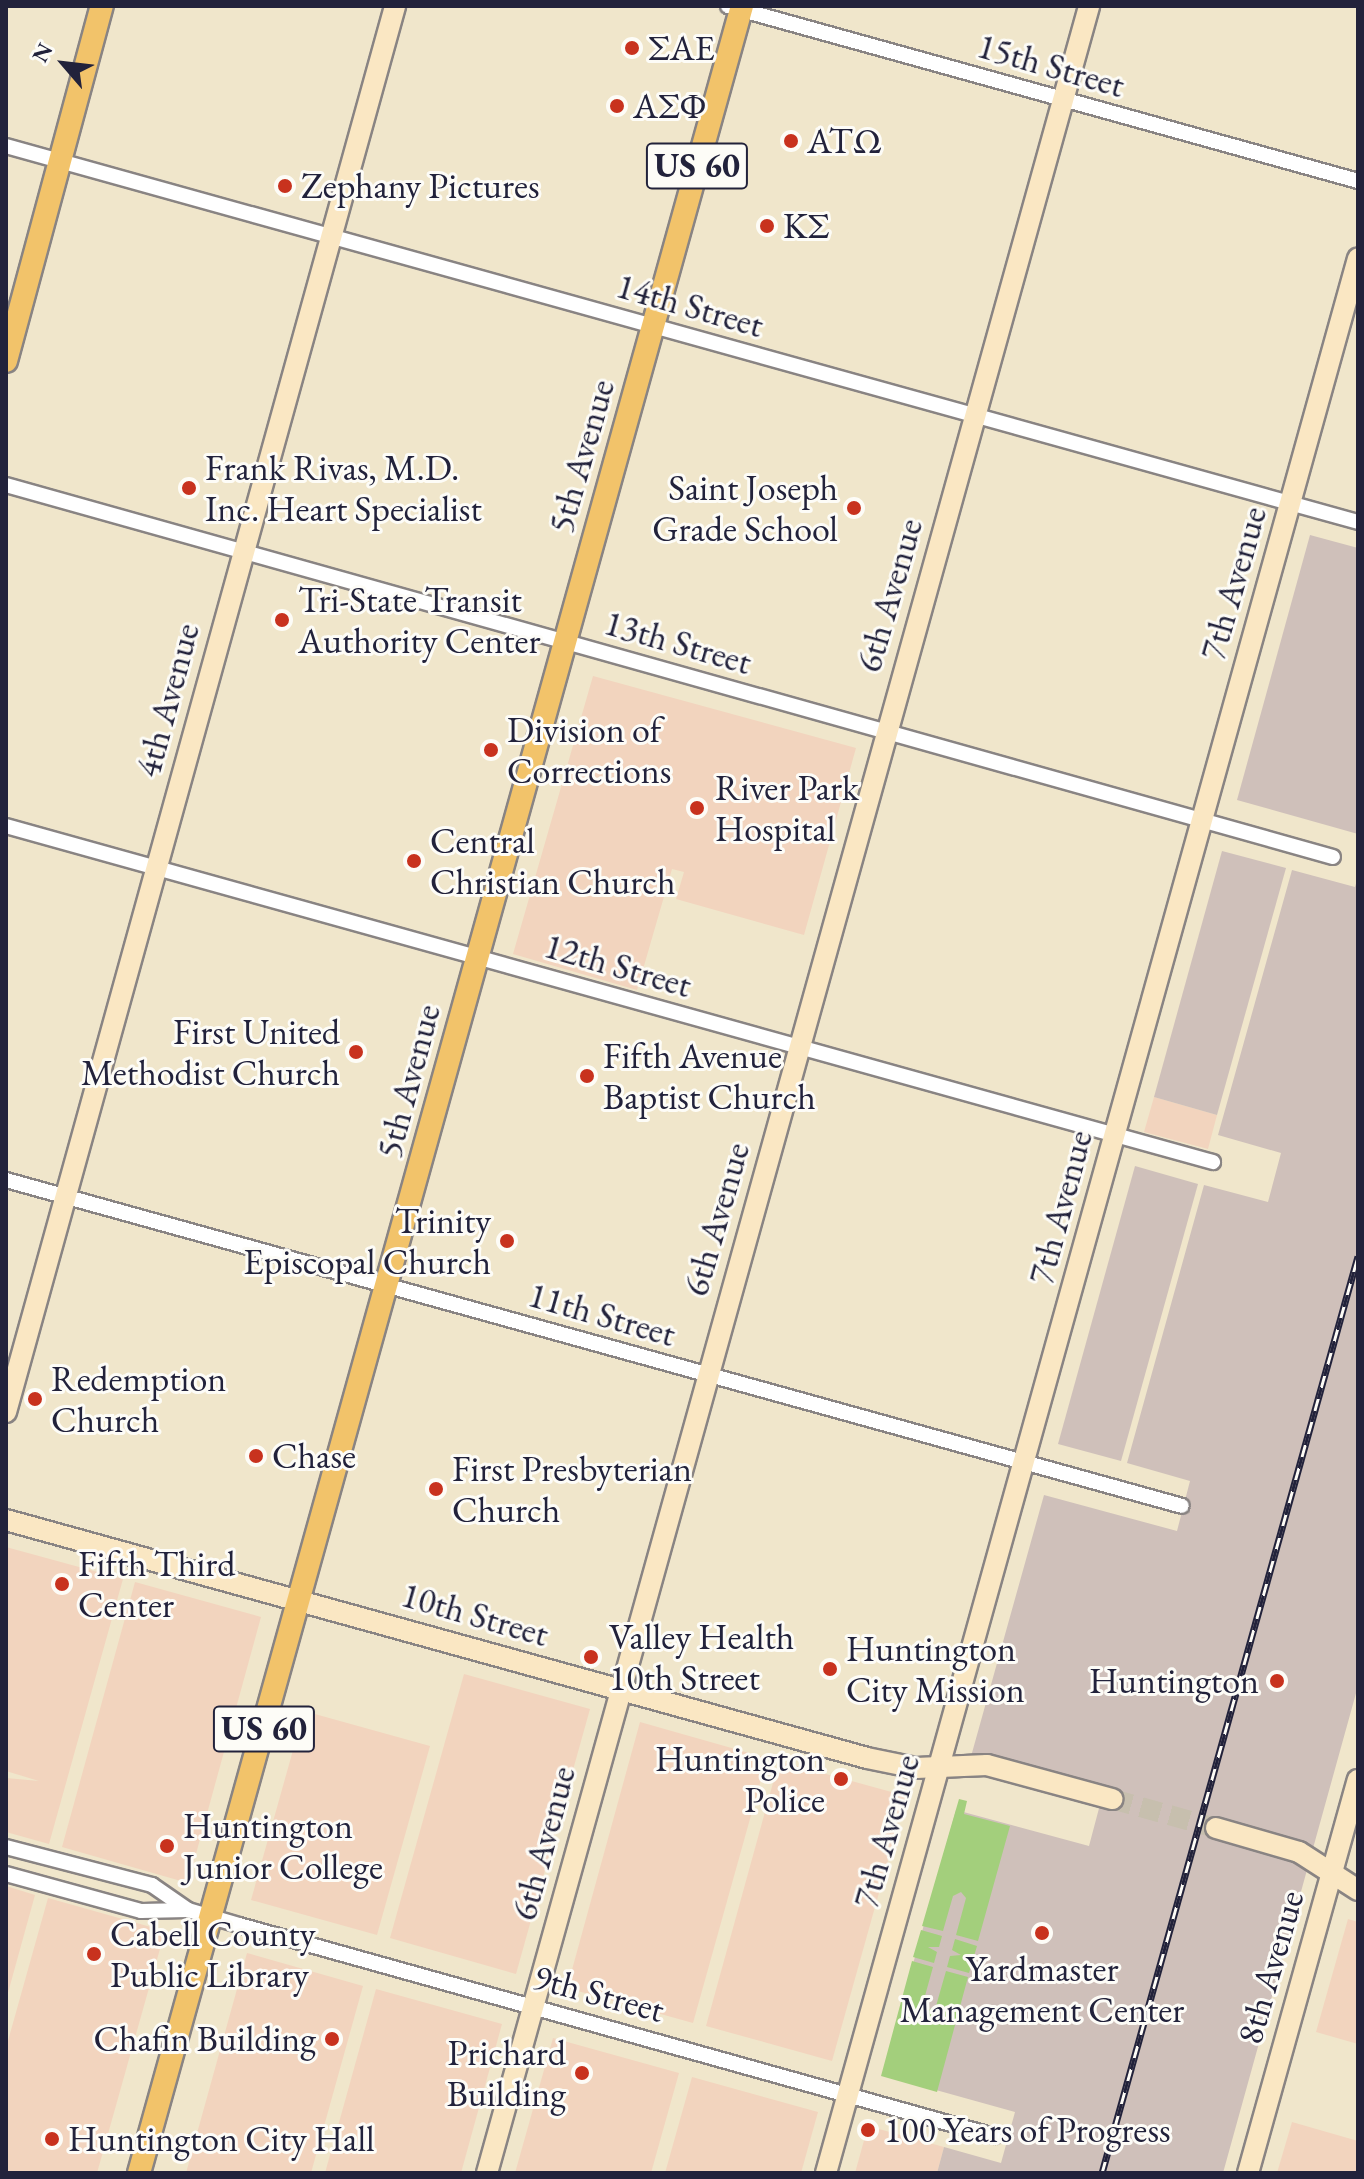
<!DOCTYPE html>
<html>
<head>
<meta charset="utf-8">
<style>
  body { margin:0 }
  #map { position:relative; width:1364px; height:2179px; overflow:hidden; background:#f0e6cb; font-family:"EB Garamond",serif }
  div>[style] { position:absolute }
  .built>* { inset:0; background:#f2d4be }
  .industrial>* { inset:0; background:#cfc0ba }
  .green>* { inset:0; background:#a3cf7c }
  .secondary-tunnel>* { height:20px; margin-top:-10px; transform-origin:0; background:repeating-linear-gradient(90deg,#c7bfae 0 20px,transparent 0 30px) }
  .roads { filter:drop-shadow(2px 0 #898483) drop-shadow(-2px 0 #898483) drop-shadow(0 2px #898483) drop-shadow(0 -2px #898483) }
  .street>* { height:14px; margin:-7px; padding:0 7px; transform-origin:7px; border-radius:7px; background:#fff }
  .secondary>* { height:20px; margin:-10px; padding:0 10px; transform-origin:10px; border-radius:10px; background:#fae7c3 }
  .primary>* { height:22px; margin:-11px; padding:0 11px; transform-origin:11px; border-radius:11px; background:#f2c36a }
  .rail>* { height:7px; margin-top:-3.5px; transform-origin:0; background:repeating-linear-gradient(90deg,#fdfcf7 0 12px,#22223b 0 24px); box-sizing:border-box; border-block:2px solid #22223b }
  .dots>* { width:22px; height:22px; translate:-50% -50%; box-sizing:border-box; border:4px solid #fdfcf7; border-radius:50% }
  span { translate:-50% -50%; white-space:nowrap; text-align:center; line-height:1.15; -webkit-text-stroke:6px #fdfcf7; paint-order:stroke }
  .shield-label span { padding:2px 6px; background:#fdfcf7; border:2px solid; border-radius:6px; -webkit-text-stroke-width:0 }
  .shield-label { font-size:34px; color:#22223b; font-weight:700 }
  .poi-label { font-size:36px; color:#22223b }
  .left { translate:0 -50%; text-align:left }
  .right { translate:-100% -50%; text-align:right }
  .street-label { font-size:36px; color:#22223b }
  .frame { position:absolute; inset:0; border:8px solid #22223b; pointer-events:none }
  .north { position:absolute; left:24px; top:24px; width:80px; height:80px; -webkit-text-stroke:6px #fdfcf7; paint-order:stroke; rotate:298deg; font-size:22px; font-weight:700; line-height:32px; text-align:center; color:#22223b }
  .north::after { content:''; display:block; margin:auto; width:28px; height:36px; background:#22223b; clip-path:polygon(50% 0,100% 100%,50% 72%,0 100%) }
</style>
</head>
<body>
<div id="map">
  <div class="built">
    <i style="clip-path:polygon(593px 676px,856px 748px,804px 935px,676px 899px,684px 872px,672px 869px,637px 990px,513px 954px)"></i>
    <i style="clip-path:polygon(1154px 1097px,1217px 1115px,1208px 1149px,1144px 1132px)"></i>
    <i style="clip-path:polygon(6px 1547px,123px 1579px,49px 1844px,6px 1832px,6px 1778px,39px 1781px,6px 1771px)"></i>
    <i style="clip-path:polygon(135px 1582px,261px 1617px,188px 1883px,62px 1847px)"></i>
    <i style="clip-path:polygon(464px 1674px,590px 1709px,516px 1974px,390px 1938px)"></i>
    <i style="clip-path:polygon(304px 1711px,430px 1746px,377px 1935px,251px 1900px)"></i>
    <i style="clip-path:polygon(640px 1722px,767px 1758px,693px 2023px,567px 1988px)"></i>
    <i style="clip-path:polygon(779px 1761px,906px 1796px,832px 2061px,706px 2026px)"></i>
    <i style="clip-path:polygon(6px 1886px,35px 1895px,6px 2000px)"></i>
    <i style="clip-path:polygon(48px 1898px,165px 1931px,97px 2173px,6px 2172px,6px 2048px)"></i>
    <i style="clip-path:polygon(1348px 1919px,1358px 1922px,1358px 2044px,1316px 2032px)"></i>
    <i style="clip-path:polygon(247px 1953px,363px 1986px,311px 2173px,186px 2173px)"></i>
    <i style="clip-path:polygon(376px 1989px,502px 2024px,461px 2173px,325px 2173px)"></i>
    <i style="clip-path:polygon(553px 2038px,679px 2073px,651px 2173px,515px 2173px)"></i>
    <i style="clip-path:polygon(692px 2077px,818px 2112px,801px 2173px,665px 2173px)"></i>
    <i style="clip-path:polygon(1292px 2122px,1358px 2141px,1358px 2173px,1277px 2173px)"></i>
    <i style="clip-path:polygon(868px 2126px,944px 2147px,937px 2173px,855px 2173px)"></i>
  </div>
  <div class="industrial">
    <i style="clip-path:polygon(1310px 535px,1358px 548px,1358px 834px,1237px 800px)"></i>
    <i style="clip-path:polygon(1222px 851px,1286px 868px,1217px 1115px,1154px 1097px)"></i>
    <i style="clip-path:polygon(1292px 870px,1355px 887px,1358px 877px,1358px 1686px,1223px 2173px,937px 2173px,944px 2147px,1001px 2163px,1015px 2112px,882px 2075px,956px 1810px,1089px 1846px,1102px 1797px,970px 1760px,1044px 1495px,1177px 1531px,1190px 1481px,1127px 1463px,1204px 1185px,1268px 1202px,1281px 1153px,1218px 1135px)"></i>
    <i style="clip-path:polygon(1135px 1166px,1198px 1184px,1121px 1461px,1058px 1444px)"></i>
  </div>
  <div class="green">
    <i style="clip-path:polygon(959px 1799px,967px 1801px,964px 1814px,1010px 1826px,978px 1941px,956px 1935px,966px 1898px,961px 1892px,953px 1896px,943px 1931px,922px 1926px)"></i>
    <i style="clip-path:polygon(921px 1930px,942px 1936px,939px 1947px,928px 1947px,937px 1952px,934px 1963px,913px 1957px)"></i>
    <i style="clip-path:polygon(955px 1939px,977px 1946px,969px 1973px,947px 1967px,950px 1956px,961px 1955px,952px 1950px)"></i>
    <i style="clip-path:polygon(912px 1961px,933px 1967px,923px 2003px,928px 2010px,936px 2006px,946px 1971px,968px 1977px,937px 2092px,881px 2076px)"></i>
  </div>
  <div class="secondary-tunnel">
    <i style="left:1112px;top:1799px;width:108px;rotate:15.6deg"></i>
  </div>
  <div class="roads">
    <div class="street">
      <i style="left:728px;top:6px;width:654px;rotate:15.52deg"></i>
      <i style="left:6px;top:146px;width:1403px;rotate:15.54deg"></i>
      <i style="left:6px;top:485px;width:1378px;rotate:15.66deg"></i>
      <i style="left:6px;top:826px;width:1253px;rotate:15.56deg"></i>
      <i style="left:6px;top:1180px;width:1220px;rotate:15.49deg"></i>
      <i style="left:6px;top:1847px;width:151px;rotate:14.6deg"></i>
      <i style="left:152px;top:1885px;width:44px;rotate:34.8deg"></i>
      <i style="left:188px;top:1910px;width:53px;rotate:16.4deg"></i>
      <i style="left:239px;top:1925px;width:784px;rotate:15.61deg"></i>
      <i style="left:6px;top:1874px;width:140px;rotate:15.3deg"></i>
      <i style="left:141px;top:1911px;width:47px;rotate:-1.2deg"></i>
    </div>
    <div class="secondary">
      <i style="left:6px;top:1412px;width:1459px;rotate:-74.53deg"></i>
      <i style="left:6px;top:1520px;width:893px;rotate:15.45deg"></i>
      <i style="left:867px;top:1758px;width:50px;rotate:11.5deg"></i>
      <i style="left:916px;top:1768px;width:71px;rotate:-2.4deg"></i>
      <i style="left:987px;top:1765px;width:130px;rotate:15.2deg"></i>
      <i style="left:1216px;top:1828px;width:86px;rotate:16.1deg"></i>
      <i style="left:1299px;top:1852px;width:70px;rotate:32.8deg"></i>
      <i style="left:487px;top:2173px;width:2249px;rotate:-74.47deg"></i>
      <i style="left:826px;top:2173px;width:1987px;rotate:-74.47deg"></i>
      <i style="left:1248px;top:2173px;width:408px;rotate:-74.4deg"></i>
    </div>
    <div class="primary">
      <i style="left:6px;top:361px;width:368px;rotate:-74.9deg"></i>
      <i style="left:139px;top:2173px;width:2249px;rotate:-74.45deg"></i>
    </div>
  </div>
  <div class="rail">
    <i style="left:1102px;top:2173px;width:952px;rotate:-74.4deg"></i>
  </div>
  <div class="dots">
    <i style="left:632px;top:48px;background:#c8321e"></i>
    <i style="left:617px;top:106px;background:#c8321e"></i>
    <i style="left:791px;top:141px;background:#c8321e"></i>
    <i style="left:285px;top:186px;background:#c8321e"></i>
    <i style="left:767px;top:226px;background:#c8321e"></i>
    <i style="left:189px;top:488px;background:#c8321e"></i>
    <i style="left:854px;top:508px;background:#c8321e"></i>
    <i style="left:282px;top:620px;background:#c8321e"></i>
    <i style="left:491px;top:750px;background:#c8321e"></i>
    <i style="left:697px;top:808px;background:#c8321e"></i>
    <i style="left:414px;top:861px;background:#c8321e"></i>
    <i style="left:356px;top:1052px;background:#c8321e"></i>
    <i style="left:587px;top:1076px;background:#c8321e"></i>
    <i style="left:507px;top:1241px;background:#c8321e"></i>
    <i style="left:35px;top:1399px;background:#c8321e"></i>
    <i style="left:256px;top:1456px;background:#c8321e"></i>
    <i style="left:436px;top:1489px;background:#c8321e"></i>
    <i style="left:62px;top:1584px;background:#c8321e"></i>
    <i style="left:591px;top:1657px;background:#c8321e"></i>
    <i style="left:830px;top:1669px;background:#c8321e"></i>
    <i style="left:1277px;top:1681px;background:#c8321e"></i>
    <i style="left:841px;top:1779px;background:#c8321e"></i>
    <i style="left:167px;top:1846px;background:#c8321e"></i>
    <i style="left:1042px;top:1933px;background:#c8321e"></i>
    <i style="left:94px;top:1954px;background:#c8321e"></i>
    <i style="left:332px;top:2039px;background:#c8321e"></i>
    <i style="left:582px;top:2073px;background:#c8321e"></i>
    <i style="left:868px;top:2130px;background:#c8321e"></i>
    <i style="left:52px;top:2139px;background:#c8321e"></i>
  </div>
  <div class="shield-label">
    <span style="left:697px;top:166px">US 60</span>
    <span style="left:264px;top:1729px">US 60</span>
  </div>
  <div class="poi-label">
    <span class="left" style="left:648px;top:48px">ΣΑΕ</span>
    <span class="left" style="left:633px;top:106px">AΣΦ</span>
    <span class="left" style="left:807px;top:141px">ATΩ</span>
    <span class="left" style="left:301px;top:186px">Zephany Pictures</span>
    <span class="left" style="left:783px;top:226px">KΣ</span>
    <span class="left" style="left:205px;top:488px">Frank Rivas, M.D.<br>Inc. Heart Specialist</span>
    <span class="right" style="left:838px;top:508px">Saint Joseph<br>Grade School</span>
    <span class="left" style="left:298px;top:620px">Tri-State Transit<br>Authority Center</span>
    <span class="left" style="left:507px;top:750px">Division of<br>Corrections</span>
    <span class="left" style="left:715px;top:808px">River Park<br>Hospital</span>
    <span class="left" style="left:430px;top:861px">Central<br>Christian Church</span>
    <span class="right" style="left:340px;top:1052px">First United<br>Methodist Church</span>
    <span class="left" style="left:603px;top:1076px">Fifth Avenue<br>Baptist Church</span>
    <span class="right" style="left:491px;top:1241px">Trinity<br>Episcopal Church</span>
    <span class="left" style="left:51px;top:1399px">Redemption<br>Church</span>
    <span class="left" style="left:272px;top:1456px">Chase</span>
    <span class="left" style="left:452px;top:1489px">First Presbyterian<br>Church</span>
    <span class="left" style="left:78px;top:1584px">Fifth Third<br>Center</span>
    <span class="left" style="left:609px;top:1657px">Valley Health<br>10th Street</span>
    <span class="left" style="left:846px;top:1669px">Huntington<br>City Mission</span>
    <span class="right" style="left:1259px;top:1681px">Huntington</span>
    <span class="right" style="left:825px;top:1779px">Huntington<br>Police</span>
    <span class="left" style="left:183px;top:1846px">Huntington<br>Junior College</span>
    <span class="left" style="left:110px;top:1954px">Cabell County<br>Public Library</span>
    <span style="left:1042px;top:1989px">Yardmaster<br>Management Center</span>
    <span class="right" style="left:316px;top:2039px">Chafin Building</span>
    <span class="right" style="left:566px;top:2073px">Prichard<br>Building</span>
    <span class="left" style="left:884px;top:2130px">100 Years of Progress</span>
    <span class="left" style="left:68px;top:2139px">Huntington City Hall</span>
  </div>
  <div class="street-label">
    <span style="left:1051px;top:65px;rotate:16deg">15th Street</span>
    <span style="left:690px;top:305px;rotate:16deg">14th Street</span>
    <span style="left:581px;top:456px;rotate:-74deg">5th Avenue</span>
    <span style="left:1233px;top:583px;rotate:-74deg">7th Avenue</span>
    <span style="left:889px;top:595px;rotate:-74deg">6th Avenue</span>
    <span style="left:678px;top:642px;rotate:16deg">13th Street</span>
    <span style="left:167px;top:700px;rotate:-75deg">4th Avenue</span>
    <span style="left:618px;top:965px;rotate:16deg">12th Street</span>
    <span style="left:408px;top:1081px;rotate:-75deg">5th Avenue</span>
    <span style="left:1060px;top:1207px;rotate:-75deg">7th Avenue</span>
    <span style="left:716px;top:1219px;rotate:-74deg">6th Avenue</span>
    <span style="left:602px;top:1314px;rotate:16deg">11th Street</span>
    <span style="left:475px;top:1614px;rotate:16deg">10th Street</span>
    <span style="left:886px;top:1831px;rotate:-74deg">7th Avenue</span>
    <span style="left:543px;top:1843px;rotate:-75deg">6th Avenue</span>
    <span style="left:1270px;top:1967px;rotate:-74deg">8th Avenue</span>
    <span style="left:599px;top:1993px;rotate:15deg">9th Street</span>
  </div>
  <div class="frame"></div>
  <div class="north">N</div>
</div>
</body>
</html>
